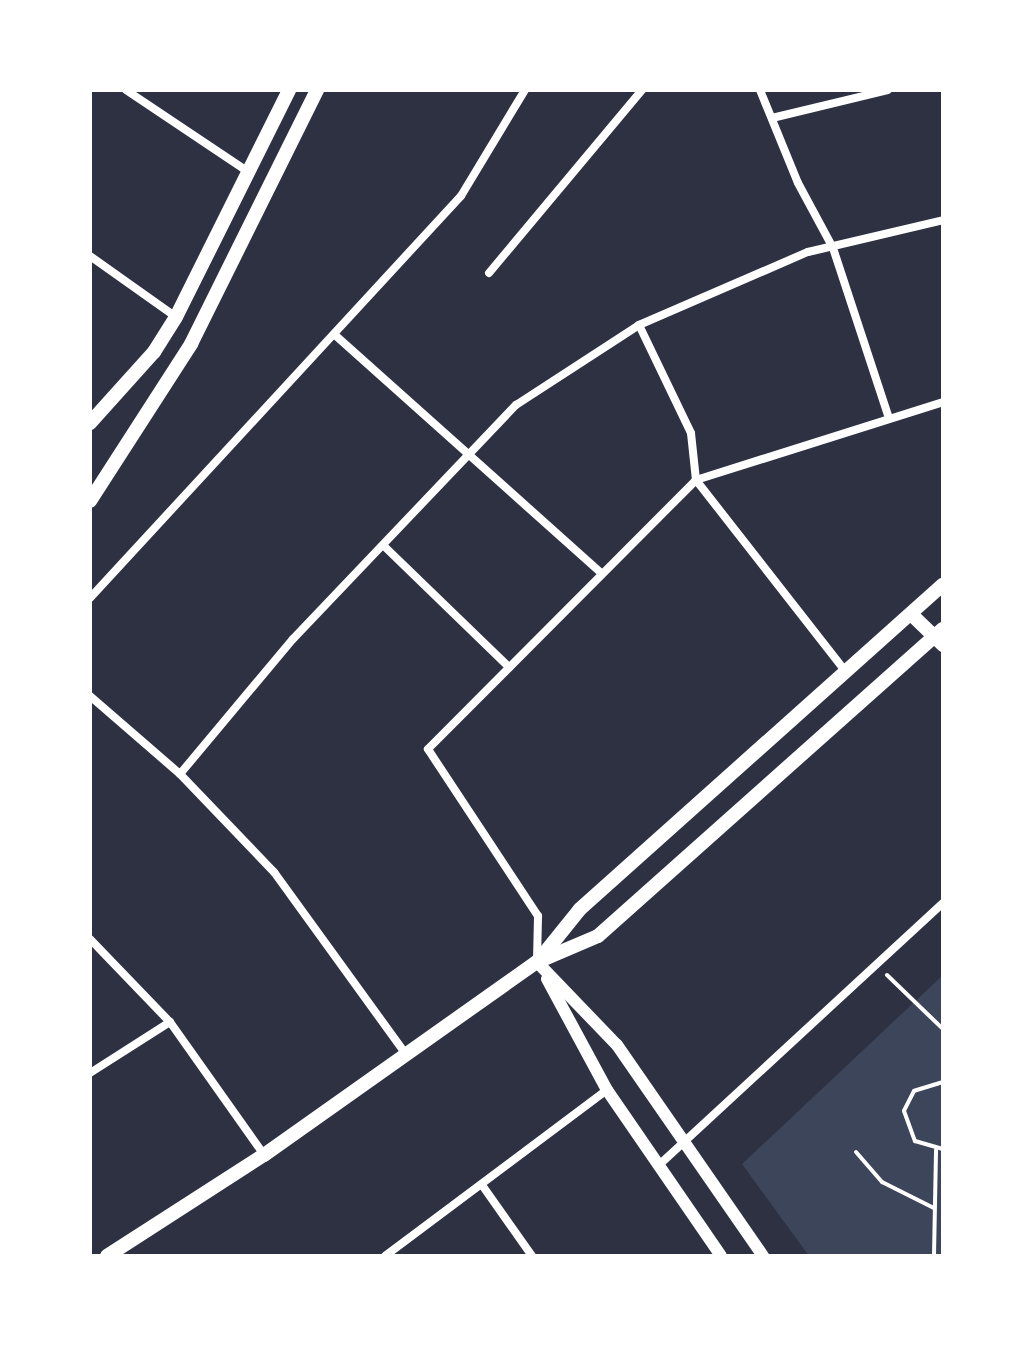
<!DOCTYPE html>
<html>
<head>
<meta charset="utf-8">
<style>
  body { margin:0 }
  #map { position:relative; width:1033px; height:1346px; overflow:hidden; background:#2d3142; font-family:"DejaVu Sans",sans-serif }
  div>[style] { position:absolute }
  .green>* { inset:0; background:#3c4559 }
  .path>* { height:4px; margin:-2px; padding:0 2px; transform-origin:2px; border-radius:2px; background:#fff }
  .minor>* { height:8px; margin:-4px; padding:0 4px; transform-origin:4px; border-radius:4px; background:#fff }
  .tertiary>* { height:12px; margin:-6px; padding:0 6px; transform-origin:6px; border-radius:6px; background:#fff }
  .secondary>* { height:14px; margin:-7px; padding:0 7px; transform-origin:7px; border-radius:7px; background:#fff }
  span { translate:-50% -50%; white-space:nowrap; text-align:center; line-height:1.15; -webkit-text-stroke:8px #fff; paint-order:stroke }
  .frame { position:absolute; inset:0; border:92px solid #fff; pointer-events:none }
</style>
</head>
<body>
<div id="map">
  <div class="green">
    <i style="clip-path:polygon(943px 975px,943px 1256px,809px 1256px,742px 1164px)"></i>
  </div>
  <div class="path">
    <i style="left:887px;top:975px;width:78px;rotate:44deg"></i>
    <i style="left:943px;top:1082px;width:30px;rotate:163deg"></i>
    <i style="left:914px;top:1091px;width:22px;rotate:117deg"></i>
    <i style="left:904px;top:1111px;width:32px;rotate:70deg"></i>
    <i style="left:915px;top:1141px;width:29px;rotate:16deg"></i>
    <i style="left:856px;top:1152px;width:40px;rotate:49deg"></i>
    <i style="left:882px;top:1182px;width:58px;rotate:26.6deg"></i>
    <i style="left:934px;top:1256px;width:106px;rotate:-88.9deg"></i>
  </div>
  <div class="minor">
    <i style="left:126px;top:90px;width:149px;rotate:33.8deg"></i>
    <i style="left:760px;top:90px;width:100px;rotate:67.8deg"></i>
    <i style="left:798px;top:183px;width:74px;rotate:61.7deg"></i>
    <i style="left:833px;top:248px;width:179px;rotate:71.8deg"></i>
    <i style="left:772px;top:118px;width:119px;rotate:-13.6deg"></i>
    <i style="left:90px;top:256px;width:105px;rotate:35.3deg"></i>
    <i style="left:489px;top:273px;width:239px;rotate:-50.1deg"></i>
    <i style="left:335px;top:335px;width:358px;rotate:41.8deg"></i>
    <i style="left:385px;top:547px;width:173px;rotate:44.1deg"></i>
    <i style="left:90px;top:598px;width:547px;rotate:-47.3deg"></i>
    <i style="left:461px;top:196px;width:124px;rotate:-58.9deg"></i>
    <i style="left:846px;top:672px;width:244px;rotate:-128deg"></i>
    <i style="left:696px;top:480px;width:47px;rotate:-96.1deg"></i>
    <i style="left:691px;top:433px;width:120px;rotate:-115.7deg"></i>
    <i style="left:639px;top:325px;width:184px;rotate:-23.4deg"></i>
    <i style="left:808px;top:252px;width:139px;rotate:-13.3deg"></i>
    <i style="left:90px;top:696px;width:119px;rotate:40.9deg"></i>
    <i style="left:180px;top:774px;width:136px;rotate:46.2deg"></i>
    <i style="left:274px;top:872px;width:223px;rotate:54.1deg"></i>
    <i style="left:180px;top:774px;width:176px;rotate:-50.1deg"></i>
    <i style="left:293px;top:639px;width:323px;rotate:-46.4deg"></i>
    <i style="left:516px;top:405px;width:147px;rotate:-33deg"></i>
    <i style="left:90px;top:939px;width:115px;rotate:46.1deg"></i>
    <i style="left:170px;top:1022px;width:163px;rotate:54.7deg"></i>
    <i style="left:537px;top:961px;width:45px;rotate:-88.7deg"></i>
    <i style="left:538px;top:916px;width:200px;rotate:-123.4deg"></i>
    <i style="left:428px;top:749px;width:380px;rotate:-45.1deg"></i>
    <i style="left:696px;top:480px;width:259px;rotate:-17.5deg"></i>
    <i style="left:90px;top:1073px;width:95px;rotate:-32.5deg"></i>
    <i style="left:659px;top:1165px;width:386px;rotate:-42.7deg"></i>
    <i style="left:482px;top:1185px;width:87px;rotate:54.8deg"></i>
    <i style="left:385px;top:1256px;width:277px;rotate:-36.8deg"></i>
  </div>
  <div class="tertiary">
    <i style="left:537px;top:962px;width:115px;rotate:46.1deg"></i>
    <i style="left:617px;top:1045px;width:257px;rotate:55.3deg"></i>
    <i style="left:547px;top:979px;width:126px;rotate:61.6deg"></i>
    <i style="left:607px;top:1090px;width:201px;rotate:55.5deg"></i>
  </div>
  <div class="secondary">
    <i style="left:90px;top:423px;width:96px;rotate:-48deg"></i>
    <i style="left:154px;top:352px;width:41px;rotate:-57.8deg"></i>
    <i style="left:176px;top:317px;width:254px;rotate:-63.5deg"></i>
    <i style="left:90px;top:501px;width:187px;rotate:-57.2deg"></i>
    <i style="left:191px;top:344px;width:284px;rotate:-63.6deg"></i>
    <i style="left:911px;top:614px;width:45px;rotate:44.1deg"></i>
    <i style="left:539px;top:960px;width:65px;rotate:-51.2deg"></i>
    <i style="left:580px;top:909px;width:487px;rotate:-41.8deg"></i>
    <i style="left:107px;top:1256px;width:187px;rotate:-32.8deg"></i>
    <i style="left:264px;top:1155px;width:334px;rotate:-35.3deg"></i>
    <i style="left:537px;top:962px;width:66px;rotate:-23.1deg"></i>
    <i style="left:598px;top:936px;width:462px;rotate:-41.7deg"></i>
  </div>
  <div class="frame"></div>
</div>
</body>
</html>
